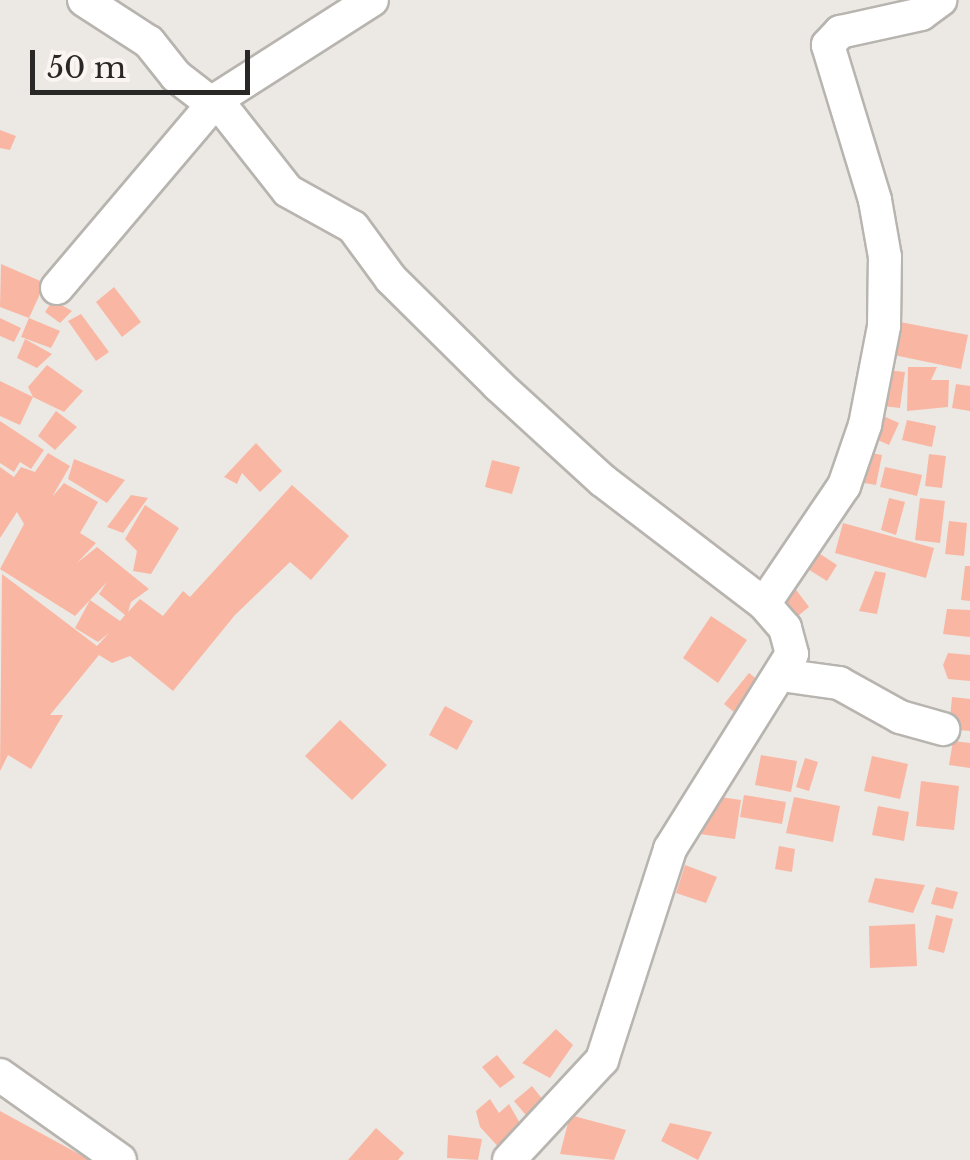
<!DOCTYPE html>
<html>
<head>
<meta charset="utf-8">
<style>
  body { margin:0 }
  #map { position:relative; width:970px; height:1160px; overflow:hidden; background:#ece8e4; font-family:"Libre Baskerville",serif }
  div>[style] { position:absolute }
  .building>* { inset:0; background:#f9b7a3 }
  .roads { filter:drop-shadow(2px 0 #b8b4af) drop-shadow(-2px 0 #b8b4af) drop-shadow(0 2px #b8b4af) drop-shadow(0 -2px #b8b4af) }
  .minor>* { height:32px; margin:-16px; padding:0 16px; transform-origin:16px; border-radius:16px; background:#fff }
  span { translate:-50% -50%; white-space:nowrap; text-align:center; line-height:1.15; -webkit-text-stroke:9px #faf5f1; paint-order:stroke }
  .scale { position:absolute; left:30px; top:50px; width:220px; height:45px; box-sizing:border-box; border:5px solid #292826; border-top:0; padding-left:12px; font-size:30px; line-height:35px; white-space:nowrap; color:#292826; -webkit-text-stroke:8px #faf5f1; paint-order:stroke }
</style>
</head>
<body>
<div id="map">
  <div class="building">
    <i style="clip-path:polygon(0 130px,16px 136px,10px 150px,0 148px)"></i>
    <i style="clip-path:polygon(1px 264px,45px 283px,29px 318px,0 307px)"></i>
    <i style="clip-path:polygon(114px 287px,141px 322px,122px 337px,96px 302px)"></i>
    <i style="clip-path:polygon(53px 300px,72px 311px,60px 323px,45px 312px)"></i>
    <i style="clip-path:polygon(81px 314px,109px 352px,96px 361px,68px 321px)"></i>
    <i style="clip-path:polygon(0 318px,21px 328px,14px 342px,0 336px)"></i>
    <i style="clip-path:polygon(29px 318px,60px 331px,51px 348px,21px 337px)"></i>
    <i style="clip-path:polygon(900px 322px,968px 335px,961px 369px,894px 355px)"></i>
    <i style="clip-path:polygon(25px 339px,52px 354px,37px 368px,17px 358px)"></i>
    <i style="clip-path:polygon(47px 365px,83px 391px,64px 412px,33px 397px,28px 387px)"></i>
    <i style="clip-path:polygon(908px 367px,937px 367px,931px 380px,949px 380px,948px 407px,907px 411px)"></i>
    <i style="clip-path:polygon(876px 369px,905px 372px,900px 408px,873px 405px)"></i>
    <i style="clip-path:polygon(0 381px,33px 397px,20px 425px,0 416px)"></i>
    <i style="clip-path:polygon(956px 384px,970px 386px,970px 411px,952px 408px)"></i>
    <i style="clip-path:polygon(56px 411px,77px 427px,55px 450px,38px 436px)"></i>
    <i style="clip-path:polygon(879px 414px,899px 423px,889px 445px,869px 436px)"></i>
    <i style="clip-path:polygon(907px 420px,936px 426px,932px 447px,902px 440px)"></i>
    <i style="clip-path:polygon(0 421px,44px 450px,31px 469px,20px 462px,14px 472px,0 463px)"></i>
    <i style="clip-path:polygon(256px 443px,282px 471px,260px 492px,242px 473px,237px 484px,224px 477px)"></i>
    <i style="clip-path:polygon(evenodd,48px 453px,70px 466px,52px 497px,64px 483px,98px 502px,80px 533px,96px 543px,77px 563px,97px 547px,149px 589px,131px 602px,128px 612px,140px 599px,163px 616px,183px 591px,190px 597px,292px 485px,349px 536px,311px 580px,290px 562px,235px 615px,173px 691px,130px 656px,112px 663px,99px 655px,50px 715px,63px 715px,31px 769px,8px 755px,0 771px,2px 574px,97px 646px,109px 633px,98px 642px,75px 628px,90px 600px,75px 616px,0 569px,24px 524px,17px 512px,0 538px,0 467px,14px 477px,21px 467px,35px 472px,48px 453px,107px 582px,99px 594px,125px 615px,120px 621px,90px 600px,107px 582px)"></i>
    <i style="clip-path:polygon(871px 453px,882px 455px,876px 485px,864px 483px)"></i>
    <i style="clip-path:polygon(929px 454px,946px 456px,942px 488px,925px 486px)"></i>
    <i style="clip-path:polygon(74px 459px,125px 480px,107px 503px,68px 479px)"></i>
    <i style="clip-path:polygon(492px 460px,520px 467px,512px 494px,485px 487px)"></i>
    <i style="clip-path:polygon(885px 467px,922px 475px,917px 496px,880px 487px)"></i>
    <i style="clip-path:polygon(131px 495px,148px 498px,123px 533px,107px 527px)"></i>
    <i style="clip-path:polygon(889px 498px,905px 502px,896px 535px,881px 530px)"></i>
    <i style="clip-path:polygon(920px 498px,945px 501px,940px 543px,915px 540px)"></i>
    <i style="clip-path:polygon(145px 505px,179px 528px,151px 574px,133px 571px,137px 551px,125px 539px)"></i>
    <i style="clip-path:polygon(949px 521px,967px 523px,964px 556px,945px 554px)"></i>
    <i style="clip-path:polygon(843px 523px,934px 548px,926px 578px,835px 553px)"></i>
    <i style="clip-path:polygon(814px 550px,837px 565px,827px 581px,803px 566px)"></i>
    <i style="clip-path:polygon(965px 566px,970px 566px,970px 601px,961px 600px)"></i>
    <i style="clip-path:polygon(875px 571px,886px 573px,877px 614px,859px 611px)"></i>
    <i style="clip-path:polygon(794px 587px,809px 607px,789px 623px,773px 603px)"></i>
    <i style="clip-path:polygon(947px 609px,970px 610px,970px 637px,943px 634px)"></i>
    <i style="clip-path:polygon(711px 616px,747px 640px,718px 683px,683px 658px)"></i>
    <i style="clip-path:polygon(948px 653px,970px 655px,970px 681px,948px 679px,943px 665px)"></i>
    <i style="clip-path:polygon(749px 673px,763px 684px,739px 716px,724px 704px)"></i>
    <i style="clip-path:polygon(952px 697px,970px 699px,970px 731px,949px 729px)"></i>
    <i style="clip-path:polygon(445px 706px,473px 721px,457px 750px,429px 735px)"></i>
    <i style="clip-path:polygon(340px 720px,387px 765px,352px 800px,305px 756px)"></i>
    <i style="clip-path:polygon(953px 741px,970px 743px,970px 768px,949px 765px)"></i>
    <i style="clip-path:polygon(761px 755px,797px 761px,791px 792px,755px 785px)"></i>
    <i style="clip-path:polygon(872px 756px,908px 764px,900px 799px,864px 791px)"></i>
    <i style="clip-path:polygon(805px 758px,818px 762px,809px 791px,796px 787px)"></i>
    <i style="clip-path:polygon(921px 781px,959px 786px,954px 830px,916px 826px)"></i>
    <i style="clip-path:polygon(706px 795px,741px 800px,735px 839px,700px 834px)"></i>
    <i style="clip-path:polygon(744px 795px,786px 802px,782px 824px,740px 817px)"></i>
    <i style="clip-path:polygon(794px 797px,840px 806px,833px 842px,786px 833px)"></i>
    <i style="clip-path:polygon(878px 806px,909px 812px,904px 841px,872px 835px)"></i>
    <i style="clip-path:polygon(779px 846px,795px 849px,792px 872px,775px 869px)"></i>
    <i style="clip-path:polygon(685px 865px,717px 877px,706px 903px,676px 893px)"></i>
    <i style="clip-path:polygon(875px 878px,925px 885px,913px 913px,868px 902px)"></i>
    <i style="clip-path:polygon(936px 887px,958px 892px,953px 909px,931px 904px)"></i>
    <i style="clip-path:polygon(936px 915px,953px 919px,944px 953px,928px 949px)"></i>
    <i style="clip-path:polygon(915px 924px,917px 966px,870px 968px,869px 926px)"></i>
    <i style="clip-path:polygon(556px 1029px,573px 1045px,550px 1078px,522px 1063px)"></i>
    <i style="clip-path:polygon(497px 1055px,515px 1077px,500px 1088px,482px 1067px)"></i>
    <i style="clip-path:polygon(532px 1086px,548px 1106px,530px 1120px,514px 1101px)"></i>
    <i style="clip-path:polygon(490px 1099px,499px 1113px,509px 1104px,525px 1132px,505px 1154px,480px 1127px,476px 1111px)"></i>
    <i style="clip-path:polygon(0 1111px,90px 1160px,0 1160px)"></i>
    <i style="clip-path:polygon(570px 1115px,626px 1130px,614px 1160px,560px 1154px)"></i>
    <i style="clip-path:polygon(670px 1123px,712px 1132px,698px 1160px,661px 1141px)"></i>
    <i style="clip-path:polygon(376px 1128px,404px 1153px,398px 1160px,348px 1160px)"></i>
    <i style="clip-path:polygon(448px 1135px,482px 1139px,478px 1160px,447px 1158px)"></i>
  </div>
  <div class="roads">
    <div class="minor">
      <i style="left:84px;top:0;width:77px;rotate:32.9deg"></i>
      <i style="left:149px;top:42px;width:43px;rotate:51.5deg"></i>
      <i style="left:176px;top:76px;width:44px;rotate:37.6deg"></i>
      <i style="left:211px;top:103px;width:191px;rotate:-32.6deg"></i>
      <i style="left:218px;top:102px;width:113px;rotate:51.8deg"></i>
      <i style="left:288px;top:191px;width:74px;rotate:29deg"></i>
      <i style="left:353px;top:227px;width:64px;rotate:53.8deg"></i>
      <i style="left:391px;top:279px;width:151px;rotate:44.7deg"></i>
      <i style="left:498px;top:385px;width:141px;rotate:42.4deg"></i>
      <i style="left:602px;top:480px;width:204px;rotate:37.4deg"></i>
      <i style="left:764px;top:604px;width:143px;rotate:-55.9deg"></i>
      <i style="left:844px;top:486px;width:65px;rotate:-71deg"></i>
      <i style="left:865px;top:425px;width:101px;rotate:-79.1deg"></i>
      <i style="left:884px;top:326px;width:69px;rotate:-89.2deg"></i>
      <i style="left:885px;top:257px;width:58px;rotate:-100deg"></i>
      <i style="left:875px;top:200px;width:162px;rotate:-106.9deg"></i>
      <i style="left:828px;top:45px;width:18px;rotate:-47deg"></i>
      <i style="left:840px;top:32px;width:83px;rotate:-12.5deg"></i>
      <i style="left:921px;top:14px;width:24px;rotate:-36deg"></i>
      <i style="left:57px;top:288px;width:243px;rotate:-49.7deg"></i>
      <i style="left:781px;top:675px;width:59px;rotate:7.9deg"></i>
      <i style="left:839px;top:683px;width:70px;rotate:29.1deg"></i>
      <i style="left:900px;top:717px;width:45px;rotate:15.6deg"></i>
      <i style="left:0;top:1075px;width:147px;rotate:35.3deg"></i>
      <i style="left:509px;top:1160px;width:137px;rotate:-47.1deg"></i>
      <i style="left:602px;top:1060px;width:222px;rotate:-72.1deg"></i>
      <i style="left:670px;top:849px;width:230px;rotate:-58deg"></i>
      <i style="left:792px;top:654px;width:27px;rotate:-105deg"></i>
      <i style="left:785px;top:628px;width:32px;rotate:-131deg"></i>
    </div>
  </div>
  <div class="scale">50 m</div>
</div>
</body>
</html>
